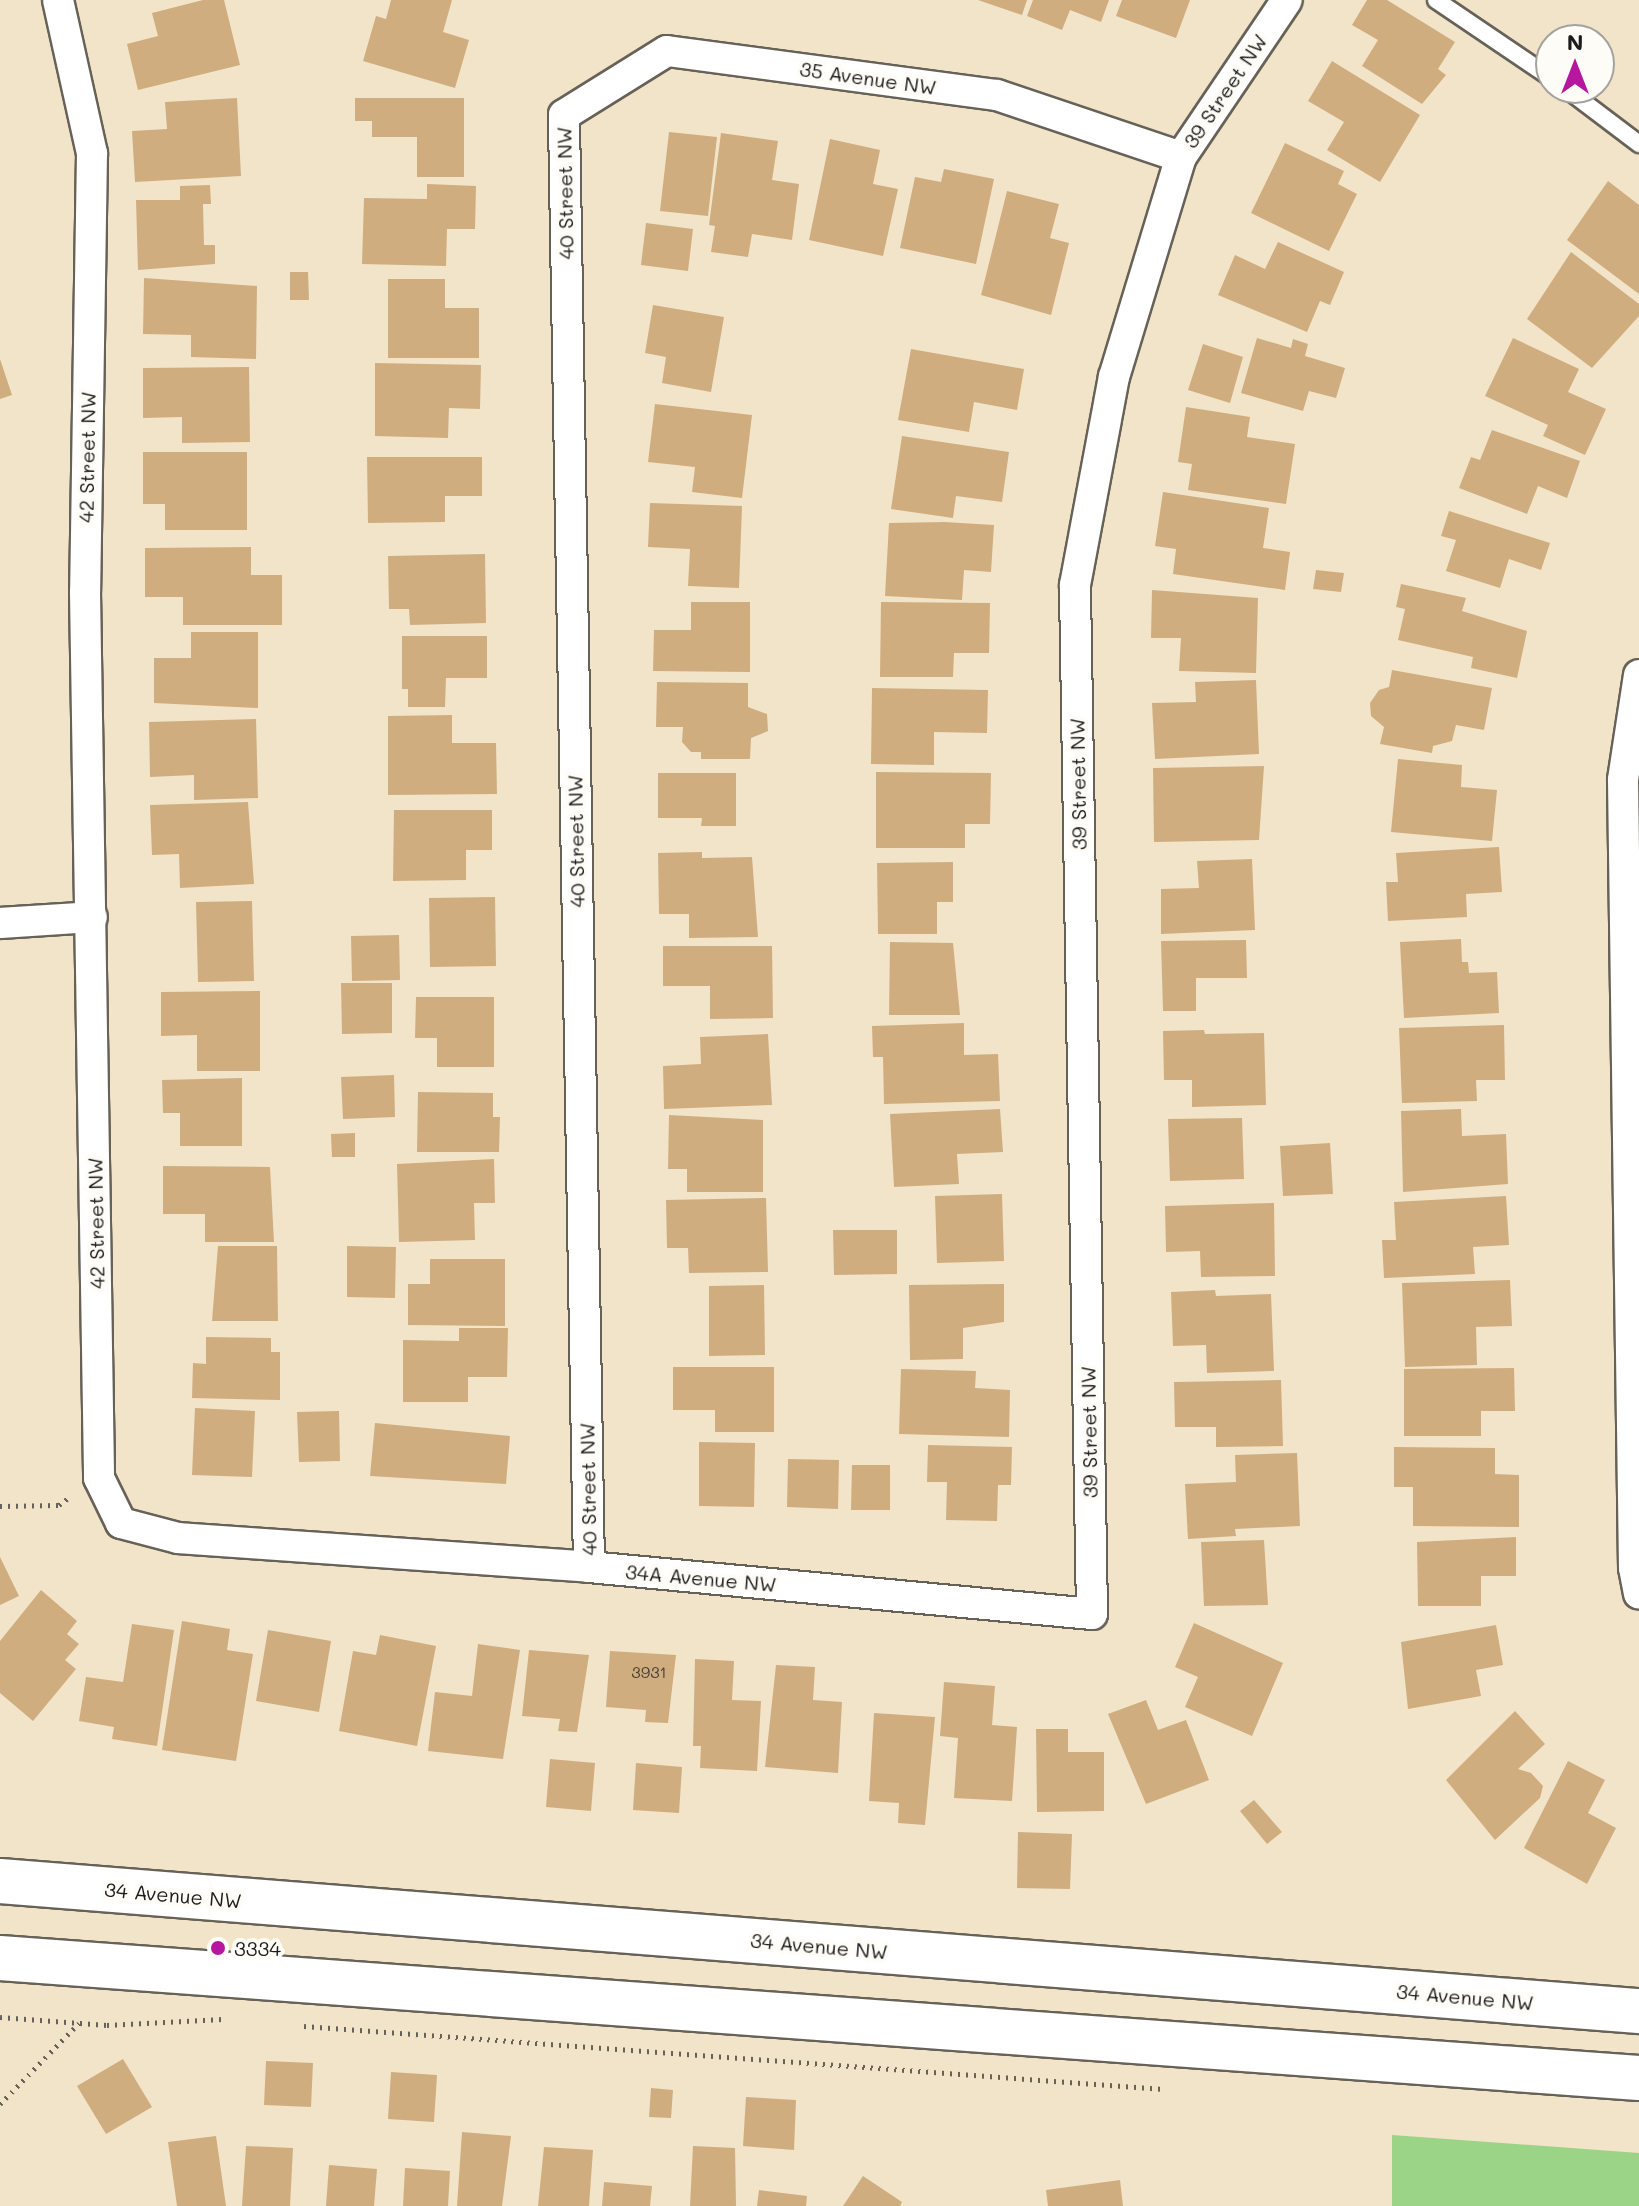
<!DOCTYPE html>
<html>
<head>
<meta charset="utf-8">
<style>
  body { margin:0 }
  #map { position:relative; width:1639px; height:2206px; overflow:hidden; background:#f2e4c8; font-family:Mali,sans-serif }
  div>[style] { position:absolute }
  .green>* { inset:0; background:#9bd486 }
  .building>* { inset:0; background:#d0ad7f }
  .path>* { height:5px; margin-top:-2.5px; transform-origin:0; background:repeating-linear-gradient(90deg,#676258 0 2px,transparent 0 8px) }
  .roads { filter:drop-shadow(2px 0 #676258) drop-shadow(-2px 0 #676258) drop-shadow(0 2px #676258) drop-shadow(0 -2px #676258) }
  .service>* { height:16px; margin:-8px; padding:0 8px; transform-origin:8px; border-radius:8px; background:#fff }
  .minor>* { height:30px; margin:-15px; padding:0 15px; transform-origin:15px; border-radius:15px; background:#fff }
  .secondary>* { height:44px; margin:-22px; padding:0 22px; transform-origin:22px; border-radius:22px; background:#fff }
  .dots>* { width:22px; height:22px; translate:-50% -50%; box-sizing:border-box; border:4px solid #fdfcf7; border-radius:50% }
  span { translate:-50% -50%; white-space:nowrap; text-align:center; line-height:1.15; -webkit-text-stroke:8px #fdfcf7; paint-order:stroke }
  .number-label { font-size:16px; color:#494035 }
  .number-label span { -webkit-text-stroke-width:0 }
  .street-label { font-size:20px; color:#1c1c1c }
  .poi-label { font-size:20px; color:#1c1c1c }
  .left { translate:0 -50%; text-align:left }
  .north { position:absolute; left:1535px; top:24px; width:80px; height:80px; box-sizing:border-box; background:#fdfcf7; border:2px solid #a3a29f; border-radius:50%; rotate:0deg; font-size:22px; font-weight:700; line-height:32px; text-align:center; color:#1c1c1c }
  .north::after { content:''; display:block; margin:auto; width:28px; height:36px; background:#b5179e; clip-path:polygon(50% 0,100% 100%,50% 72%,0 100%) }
</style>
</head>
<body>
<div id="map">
  <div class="green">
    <i style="clip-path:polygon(1392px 2135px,1639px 2153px,1639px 2206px,1392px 2206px)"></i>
  </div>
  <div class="building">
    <i style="clip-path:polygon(203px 0,224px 0,240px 65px,138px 90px,127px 44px,158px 36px,152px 13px)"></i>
    <i style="clip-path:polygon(391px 0,452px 0,443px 32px,469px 40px,455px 88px,363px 61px,376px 16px,386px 19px)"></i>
    <i style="clip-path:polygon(978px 0,1027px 0,1022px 15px)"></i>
    <i style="clip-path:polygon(1033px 0,1109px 0,1101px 22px,1070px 10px,1062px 30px,1027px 16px)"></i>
    <i style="clip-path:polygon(1122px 0,1190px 0,1176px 38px,1116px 16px)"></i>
    <i style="clip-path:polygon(1367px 0,1387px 0,1455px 42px,1438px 69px,1446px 75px,1422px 104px,1362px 66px,1378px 40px,1352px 25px)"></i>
    <i style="clip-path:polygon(1332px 61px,1420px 115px,1380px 182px,1327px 150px,1344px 122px,1308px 101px)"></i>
    <i style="clip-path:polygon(237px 98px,241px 176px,135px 182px,132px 131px,167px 129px,165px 102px)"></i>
    <i style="clip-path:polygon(355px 98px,464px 98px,464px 177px,417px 177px,417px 137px,372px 137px,372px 121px,355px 121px)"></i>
    <i style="clip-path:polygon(669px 132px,717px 137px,708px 216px,660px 211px)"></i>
    <i style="clip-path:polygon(721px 133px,778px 141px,772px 180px,799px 184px,792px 240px,752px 234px,748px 257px,711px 252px,715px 226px,709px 225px)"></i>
    <i style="clip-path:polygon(830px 139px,880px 150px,873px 184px,898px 189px,883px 256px,809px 240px)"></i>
    <i style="clip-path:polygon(1285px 143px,1344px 171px,1338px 184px,1357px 194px,1329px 251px,1251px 213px)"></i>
    <i style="clip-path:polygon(944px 169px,994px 179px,976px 264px,900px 248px,915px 177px,941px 182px)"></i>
    <i style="clip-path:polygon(1608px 181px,1639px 205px,1639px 294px,1567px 240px)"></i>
    <i style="clip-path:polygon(427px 184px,476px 186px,475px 229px,447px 229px,446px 266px,362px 264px,364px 198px,427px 199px)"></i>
    <i style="clip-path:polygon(210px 185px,211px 204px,203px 204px,204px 245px,215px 245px,215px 264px,138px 270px,136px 200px,180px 200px,180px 186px)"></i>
    <i style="clip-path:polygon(1007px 191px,1059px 204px,1050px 238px,1069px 243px,1051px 315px,981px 295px)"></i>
    <i style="clip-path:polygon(646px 223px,693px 229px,688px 271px,641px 265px)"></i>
    <i style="clip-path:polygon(1278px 242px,1344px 272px,1330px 305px,1320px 301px,1307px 332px,1218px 295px,1235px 255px,1265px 269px)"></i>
    <i style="clip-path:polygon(1571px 252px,1639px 304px,1639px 316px,1592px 368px,1527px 319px)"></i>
    <i style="clip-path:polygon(290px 272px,308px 272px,309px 300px,290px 300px)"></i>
    <i style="clip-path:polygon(144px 278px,257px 286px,256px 359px,191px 357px,191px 335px,143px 334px)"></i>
    <i style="clip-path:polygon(388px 279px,445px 279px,445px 308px,479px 308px,479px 358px,388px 358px)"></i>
    <i style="clip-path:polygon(653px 305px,724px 317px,711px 392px,662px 383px,666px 357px,645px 353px)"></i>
    <i style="clip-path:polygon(1257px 338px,1291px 348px,1293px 339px,1308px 344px,1305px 356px,1345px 368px,1336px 398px,1309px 391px,1303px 411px,1241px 393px)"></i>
    <i style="clip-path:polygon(1513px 338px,1579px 369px,1568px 392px,1606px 409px,1585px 455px,1543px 436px,1548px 425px,1485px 396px)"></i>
    <i style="clip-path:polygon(1203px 344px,1243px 357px,1230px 403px,1188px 390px)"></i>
    <i style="clip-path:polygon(911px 349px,1024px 369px,1017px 410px,974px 402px,969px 432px,898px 420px)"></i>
    <i style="clip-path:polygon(0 359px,12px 395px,0 399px)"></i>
    <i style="clip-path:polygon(375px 363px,481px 365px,480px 409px,449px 408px,448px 438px,375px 436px)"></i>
    <i style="clip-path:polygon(249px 367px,250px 442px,182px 443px,182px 417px,143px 418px,143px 368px)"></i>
    <i style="clip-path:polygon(655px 404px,752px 415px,742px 498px,692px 492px,695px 467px,648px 462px)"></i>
    <i style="clip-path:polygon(1186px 407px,1250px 417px,1247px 437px,1295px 444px,1286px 504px,1188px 490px,1192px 464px,1178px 462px)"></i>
    <i style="clip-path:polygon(1492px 430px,1580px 461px,1567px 498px,1538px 486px,1527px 514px,1459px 488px,1471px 457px,1480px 460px)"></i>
    <i style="clip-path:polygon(902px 436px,1009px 452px,1002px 502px,956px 496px,953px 518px,891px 509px)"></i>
    <i style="clip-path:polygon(143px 452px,247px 452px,247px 530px,165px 530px,165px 504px,143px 504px)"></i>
    <i style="clip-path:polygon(367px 457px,482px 457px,482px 496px,445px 496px,445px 522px,368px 523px)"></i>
    <i style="clip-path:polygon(1163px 492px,1269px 508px,1263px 548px,1290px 552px,1285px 590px,1173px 574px,1176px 549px,1155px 546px)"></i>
    <i style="clip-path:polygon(650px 503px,742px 506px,739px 588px,688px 586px,690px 549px,648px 547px)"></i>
    <i style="clip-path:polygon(1449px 511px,1550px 543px,1541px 570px,1509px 559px,1500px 588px,1446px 571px,1456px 540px,1441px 536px)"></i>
    <i style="clip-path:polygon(944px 522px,994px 525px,991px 572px,964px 570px,962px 600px,885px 596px,889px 523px)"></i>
    <i style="clip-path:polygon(251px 547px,251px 575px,282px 575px,282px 625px,183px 625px,183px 597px,145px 597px,145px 548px)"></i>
    <i style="clip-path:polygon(485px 554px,486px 623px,410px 625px,409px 609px,389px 609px,388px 556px)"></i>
    <i style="clip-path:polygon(1316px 570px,1344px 573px,1341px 592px,1313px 589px)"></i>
    <i style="clip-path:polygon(1401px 584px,1466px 598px,1462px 611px,1527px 631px,1517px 678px,1471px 668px,1473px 657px,1398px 640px,1405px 609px,1396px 607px)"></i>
    <i style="clip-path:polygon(1152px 590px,1258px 598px,1256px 673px,1179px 671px,1181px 638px,1151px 638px)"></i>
    <i style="clip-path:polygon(691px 602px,750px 602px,750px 672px,653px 671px,654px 630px,691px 630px)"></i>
    <i style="clip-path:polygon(881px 602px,990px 603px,989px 653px,954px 653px,953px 677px,880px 677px)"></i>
    <i style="clip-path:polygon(191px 632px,258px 632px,258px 708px,154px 703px,154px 658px,191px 658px)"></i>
    <i style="clip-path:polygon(402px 636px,487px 636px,487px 678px,446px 678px,445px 707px,408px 707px,408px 689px,402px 689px)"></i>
    <i style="clip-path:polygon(1392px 670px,1492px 688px,1484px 730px,1456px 725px,1452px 741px,1433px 746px,1432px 753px,1380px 744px,1384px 727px,1371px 716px,1370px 703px,1379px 690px,1389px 687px)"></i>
    <i style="clip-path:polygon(1256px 680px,1259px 754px,1155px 759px,1152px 703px,1196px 702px,1195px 682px)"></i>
    <i style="clip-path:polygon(657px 682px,748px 683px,748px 707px,767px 714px,768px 731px,751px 738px,750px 759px,701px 759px,701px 752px,691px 752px,682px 742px,683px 727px,656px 727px)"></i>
    <i style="clip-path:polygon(872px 688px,988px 690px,987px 733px,934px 732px,934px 765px,871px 764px)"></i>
    <i style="clip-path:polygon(452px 715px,452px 743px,496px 743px,497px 794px,388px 795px,388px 716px)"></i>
    <i style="clip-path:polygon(256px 719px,258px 798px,194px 800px,194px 775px,150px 777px,149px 722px)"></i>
    <i style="clip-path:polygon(1398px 759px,1462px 765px,1461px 787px,1497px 790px,1492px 841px,1391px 832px)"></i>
    <i style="clip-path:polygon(1264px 766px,1259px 840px,1154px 842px,1153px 768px)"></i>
    <i style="clip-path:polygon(876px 772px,991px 773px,990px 824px,965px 824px,965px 848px,876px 848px)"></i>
    <i style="clip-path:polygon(658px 773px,736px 773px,736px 826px,701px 826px,702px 818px,658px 818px)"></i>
    <i style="clip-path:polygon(248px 802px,254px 884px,180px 888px,179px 854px,152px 855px,150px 805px)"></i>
    <i style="clip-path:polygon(394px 810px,492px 810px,492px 850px,466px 850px,466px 880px,393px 881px)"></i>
    <i style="clip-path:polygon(1499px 847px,1502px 892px,1466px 894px,1467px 917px,1388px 921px,1386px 882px,1398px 882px,1396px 853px)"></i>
    <i style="clip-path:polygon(702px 852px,702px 858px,752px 857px,758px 937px,689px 938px,689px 914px,659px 914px,658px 853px)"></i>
    <i style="clip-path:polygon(1252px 859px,1255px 930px,1161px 934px,1161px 889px,1199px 888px,1197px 861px)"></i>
    <i style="clip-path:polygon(953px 862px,953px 902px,937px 902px,937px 934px,878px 934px,877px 863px)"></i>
    <i style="clip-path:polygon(495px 897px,496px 966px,430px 967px,429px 898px)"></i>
    <i style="clip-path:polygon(252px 901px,254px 981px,198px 982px,196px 902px)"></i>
    <i style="clip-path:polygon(399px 935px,400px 980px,352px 981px,351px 936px)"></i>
    <i style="clip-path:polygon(1461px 939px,1462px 962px,1468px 962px,1469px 973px,1497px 972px,1499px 1013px,1404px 1018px,1400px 942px)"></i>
    <i style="clip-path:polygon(1246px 940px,1247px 978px,1196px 978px,1196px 1011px,1163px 1011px,1161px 941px)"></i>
    <i style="clip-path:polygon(890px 942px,953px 943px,960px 1015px,889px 1015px)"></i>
    <i style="clip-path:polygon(663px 946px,772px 946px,773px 1018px,710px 1019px,710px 986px,663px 986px)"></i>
    <i style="clip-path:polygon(341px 983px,392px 983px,392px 1033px,342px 1034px)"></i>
    <i style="clip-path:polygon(260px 991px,260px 1071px,197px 1071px,197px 1035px,161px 1036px,161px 992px)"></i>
    <i style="clip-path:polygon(416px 997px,494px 997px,494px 1067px,437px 1067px,437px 1038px,415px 1038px)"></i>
    <i style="clip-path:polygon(964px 1023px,964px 1055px,998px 1054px,1000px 1101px,884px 1104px,883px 1057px,873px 1057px,872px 1026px)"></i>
    <i style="clip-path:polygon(1504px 1025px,1505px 1080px,1476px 1080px,1477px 1101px,1402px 1103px,1399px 1028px)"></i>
    <i style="clip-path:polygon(1204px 1030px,1205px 1034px,1264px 1033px,1266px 1105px,1192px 1107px,1192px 1080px,1164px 1080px,1163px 1031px)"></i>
    <i style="clip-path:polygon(768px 1034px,772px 1105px,664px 1109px,663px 1066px,701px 1064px,700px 1037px)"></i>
    <i style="clip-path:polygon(394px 1075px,395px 1117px,343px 1119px,341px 1077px)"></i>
    <i style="clip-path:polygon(242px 1078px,242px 1146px,180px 1146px,180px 1113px,163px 1113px,162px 1080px)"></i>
    <i style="clip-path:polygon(418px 1092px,493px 1093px,493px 1117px,500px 1117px,499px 1152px,417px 1152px)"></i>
    <i style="clip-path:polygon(1000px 1109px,1003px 1152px,957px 1154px,959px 1184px,894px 1187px,890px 1114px)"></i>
    <i style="clip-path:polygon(1461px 1109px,1462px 1136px,1506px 1134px,1508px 1184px,1403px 1192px,1401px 1111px)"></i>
    <i style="clip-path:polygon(669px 1115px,763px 1120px,763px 1192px,687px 1192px,687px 1169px,668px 1169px)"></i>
    <i style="clip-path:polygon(1242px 1118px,1244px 1179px,1170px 1181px,1168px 1119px)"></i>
    <i style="clip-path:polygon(355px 1133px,355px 1157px,332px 1157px,331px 1134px)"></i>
    <i style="clip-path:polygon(1330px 1143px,1333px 1194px,1283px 1196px,1280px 1146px)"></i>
    <i style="clip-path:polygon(494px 1159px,495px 1203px,474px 1203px,475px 1240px,399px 1242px,397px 1164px)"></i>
    <i style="clip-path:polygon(163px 1166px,270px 1167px,274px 1242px,205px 1242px,205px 1214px,163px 1214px)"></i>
    <i style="clip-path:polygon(1002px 1194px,1004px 1261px,937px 1263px,935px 1196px)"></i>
    <i style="clip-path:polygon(1506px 1196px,1509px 1245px,1473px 1247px,1475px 1274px,1384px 1278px,1382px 1240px,1396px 1240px,1394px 1202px)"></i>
    <i style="clip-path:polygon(766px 1198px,768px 1272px,689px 1273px,688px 1248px,667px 1248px,666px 1200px)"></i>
    <i style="clip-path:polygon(1274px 1203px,1275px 1276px,1201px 1277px,1200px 1251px,1166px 1252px,1165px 1206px)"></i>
    <i style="clip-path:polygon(833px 1230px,897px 1230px,897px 1274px,834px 1275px)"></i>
    <i style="clip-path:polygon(218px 1246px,277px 1246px,278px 1321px,212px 1321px)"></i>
    <i style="clip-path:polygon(347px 1246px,396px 1247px,395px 1298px,347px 1297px)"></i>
    <i style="clip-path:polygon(430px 1259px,505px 1259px,505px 1326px,408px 1325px,408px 1284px,430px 1284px)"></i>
    <i style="clip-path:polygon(1510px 1280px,1512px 1326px,1476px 1327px,1477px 1365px,1405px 1367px,1402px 1283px)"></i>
    <i style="clip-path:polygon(1004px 1284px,1004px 1322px,963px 1328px,963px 1359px,910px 1360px,909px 1285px)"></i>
    <i style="clip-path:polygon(764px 1285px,765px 1355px,709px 1356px,709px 1286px)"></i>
    <i style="clip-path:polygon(1215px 1290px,1216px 1296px,1271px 1294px,1274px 1371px,1207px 1373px,1206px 1345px,1173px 1346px,1171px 1292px)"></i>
    <i style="clip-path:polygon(459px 1328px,508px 1328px,507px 1377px,468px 1377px,468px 1402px,403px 1402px,403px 1340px,459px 1341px)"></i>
    <i style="clip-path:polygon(206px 1337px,271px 1338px,271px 1352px,280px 1352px,280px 1400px,192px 1398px,193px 1363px,206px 1364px)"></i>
    <i style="clip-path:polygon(673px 1367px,774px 1367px,774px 1432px,715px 1432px,715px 1410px,673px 1410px)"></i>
    <i style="clip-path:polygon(1514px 1368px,1515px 1411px,1481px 1411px,1481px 1436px,1404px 1436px,1404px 1369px)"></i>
    <i style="clip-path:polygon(901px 1369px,976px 1371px,975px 1388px,1010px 1390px,1009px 1437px,899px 1434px)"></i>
    <i style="clip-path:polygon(1281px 1380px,1283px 1446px,1216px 1447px,1216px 1427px,1175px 1427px,1174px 1382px)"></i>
    <i style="clip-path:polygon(195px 1408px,255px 1411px,252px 1477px,192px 1475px)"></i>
    <i style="clip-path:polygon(339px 1411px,340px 1461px,299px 1462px,297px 1412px)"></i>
    <i style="clip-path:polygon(375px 1423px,510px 1436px,506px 1484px,370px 1476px)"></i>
    <i style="clip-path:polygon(699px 1442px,755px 1443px,754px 1507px,699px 1506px)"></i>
    <i style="clip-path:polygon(928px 1445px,1012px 1447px,1011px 1485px,998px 1485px,997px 1521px,946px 1520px,947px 1482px,927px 1482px)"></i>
    <i style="clip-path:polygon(1394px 1447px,1495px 1448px,1495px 1474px,1519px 1475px,1519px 1527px,1413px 1526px,1413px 1487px,1394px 1487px)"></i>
    <i style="clip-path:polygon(1297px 1453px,1300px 1526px,1235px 1529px,1236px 1536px,1188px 1539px,1185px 1484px,1236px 1482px,1235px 1455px)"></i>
    <i style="clip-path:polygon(788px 1459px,839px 1460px,838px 1509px,787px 1507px)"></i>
    <i style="clip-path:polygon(852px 1465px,890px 1465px,890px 1510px,851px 1510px)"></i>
    <i style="clip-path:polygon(1516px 1537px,1516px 1576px,1481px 1576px,1481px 1606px,1418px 1606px,1417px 1542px)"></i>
    <i style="clip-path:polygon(1264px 1540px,1268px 1605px,1204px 1606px,1201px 1542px)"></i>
    <i style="clip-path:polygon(0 1557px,19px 1596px,0 1605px)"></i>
    <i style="clip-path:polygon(41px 1590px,77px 1621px,67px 1634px,79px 1644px,65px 1660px,76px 1669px,33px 1721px,0 1693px,0 1641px)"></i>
    <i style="clip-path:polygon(182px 1621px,230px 1629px,227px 1650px,253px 1654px,236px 1761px,162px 1750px)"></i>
    <i style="clip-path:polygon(1194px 1623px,1283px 1663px,1252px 1736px,1185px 1707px,1198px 1677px,1175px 1667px)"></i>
    <i style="clip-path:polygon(132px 1624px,174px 1630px,157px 1746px,112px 1739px,114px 1727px,79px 1721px,86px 1677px,123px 1682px)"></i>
    <i style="clip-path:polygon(1496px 1625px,1503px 1665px,1476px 1670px,1481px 1696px,1408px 1709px,1401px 1642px)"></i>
    <i style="clip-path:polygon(268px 1630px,331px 1641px,319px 1712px,256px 1701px)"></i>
    <i style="clip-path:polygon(380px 1635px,436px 1646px,417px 1746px,339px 1731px,353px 1651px,376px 1655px)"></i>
    <i style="clip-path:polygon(478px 1644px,520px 1650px,503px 1759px,428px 1751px,435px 1692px,472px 1696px)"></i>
    <i style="clip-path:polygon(529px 1650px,589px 1655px,577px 1732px,558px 1731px,560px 1719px,522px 1716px)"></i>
    <i style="clip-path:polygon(610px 1651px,676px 1655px,668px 1723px,645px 1722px,646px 1710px,606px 1707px)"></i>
    <i style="clip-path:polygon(695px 1659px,734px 1661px,732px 1700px,761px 1701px,757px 1771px,700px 1768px,701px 1746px,693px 1746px)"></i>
    <i style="clip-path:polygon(776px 1665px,815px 1667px,813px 1700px,842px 1702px,838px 1773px,765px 1767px)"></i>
    <i style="clip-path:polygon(944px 1682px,995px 1686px,992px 1725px,1017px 1727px,1012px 1801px,954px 1798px,958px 1738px,940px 1736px)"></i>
    <i style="clip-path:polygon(1146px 1700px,1158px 1730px,1186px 1720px,1209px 1780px,1146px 1804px,1108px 1714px)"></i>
    <i style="clip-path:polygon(1515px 1711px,1545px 1744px,1518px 1769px,1531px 1773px,1543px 1786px,1540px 1798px,1495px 1840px,1446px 1780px)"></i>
    <i style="clip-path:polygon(874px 1713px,935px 1717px,925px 1825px,898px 1823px,899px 1803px,869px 1801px)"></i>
    <i style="clip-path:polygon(1036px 1729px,1068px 1729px,1068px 1752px,1104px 1752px,1104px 1811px,1037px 1812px)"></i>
    <i style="clip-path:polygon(550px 1759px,595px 1763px,591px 1811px,546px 1807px)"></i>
    <i style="clip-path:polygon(1568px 1761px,1605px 1780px,1588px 1813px,1616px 1828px,1587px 1884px,1524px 1848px)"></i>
    <i style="clip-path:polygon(636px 1763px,682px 1767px,679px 1813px,633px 1810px)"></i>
    <i style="clip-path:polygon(1254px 1800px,1282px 1832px,1267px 1844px,1240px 1811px)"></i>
    <i style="clip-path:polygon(1018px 1832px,1072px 1834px,1070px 1889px,1017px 1888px)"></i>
    <i style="clip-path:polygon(123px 2059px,152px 2107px,106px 2134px,77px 2086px)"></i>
    <i style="clip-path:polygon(266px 2061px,313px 2063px,311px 2107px,264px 2105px)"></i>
    <i style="clip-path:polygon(391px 2072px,437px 2075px,434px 2122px,388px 2119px)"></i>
    <i style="clip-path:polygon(651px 2088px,673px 2090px,671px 2118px,649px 2117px)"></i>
    <i style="clip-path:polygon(746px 2097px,796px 2100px,794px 2150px,743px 2146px)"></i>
    <i style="clip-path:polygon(462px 2132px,511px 2136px,502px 2206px,457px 2206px)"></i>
    <i style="clip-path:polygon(216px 2136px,226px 2206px,177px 2206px,168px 2142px)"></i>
    <i style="clip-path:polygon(246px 2146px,293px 2148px,290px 2206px,242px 2206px)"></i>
    <i style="clip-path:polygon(693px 2146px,735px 2148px,736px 2206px,690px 2206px)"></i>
    <i style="clip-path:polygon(544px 2147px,593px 2150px,589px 2206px,538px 2206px)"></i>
    <i style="clip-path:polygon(329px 2165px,377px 2169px,374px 2206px,326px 2206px)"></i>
    <i style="clip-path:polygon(405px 2168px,450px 2171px,448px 2206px,403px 2206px)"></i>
    <i style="clip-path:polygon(863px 2176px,902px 2202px,900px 2206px,843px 2206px)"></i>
    <i style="clip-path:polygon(1120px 2180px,1123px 2206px,1048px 2206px,1046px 2190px)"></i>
    <i style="clip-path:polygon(604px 2182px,652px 2186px,650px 2206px,602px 2206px)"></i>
    <i style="clip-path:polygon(759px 2190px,807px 2196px,806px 2206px,757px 2206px)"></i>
  </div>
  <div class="path">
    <i style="left:0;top:1506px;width:59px;rotate:-1deg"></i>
    <i style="left:59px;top:1505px;width:15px;rotate:-37deg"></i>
    <i style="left:0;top:2017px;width:107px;rotate:4.3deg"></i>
    <i style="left:107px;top:2025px;width:116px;rotate:-3deg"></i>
    <i style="left:304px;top:2026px;width:862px;rotate:4.19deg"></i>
    <i style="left:0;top:2104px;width:113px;rotate:-45.7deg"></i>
  </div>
  <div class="roads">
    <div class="service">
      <i style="left:1436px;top:0;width:139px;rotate:34.1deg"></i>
      <i style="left:1565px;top:88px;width:93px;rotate:37.1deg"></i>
    </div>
    <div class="minor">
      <i style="left:58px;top:0;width:157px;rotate:77.5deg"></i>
      <i style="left:92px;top:153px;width:439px;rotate:90.9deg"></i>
      <i style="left:85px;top:592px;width:886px;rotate:89.09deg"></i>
      <i style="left:99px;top:1478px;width:50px;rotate:63.9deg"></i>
      <i style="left:121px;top:1523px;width:59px;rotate:14.7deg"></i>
      <i style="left:178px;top:1538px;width:412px;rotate:4deg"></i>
      <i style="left:589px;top:1567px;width:505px;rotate:5.34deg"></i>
      <i style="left:1092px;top:1614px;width:1029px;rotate:-90.95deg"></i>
      <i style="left:1075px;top:585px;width:212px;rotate:-79.4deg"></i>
      <i style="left:1114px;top:377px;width:230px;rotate:-73.1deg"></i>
      <i style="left:1181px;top:157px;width:189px;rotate:-56deg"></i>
      <i style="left:1639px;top:675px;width:106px;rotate:98.7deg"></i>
      <i style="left:1623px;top:780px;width:788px;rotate:89.2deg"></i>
      <i style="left:1634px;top:1568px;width:26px;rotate:79deg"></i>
      <i style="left:0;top:923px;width:92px;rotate:-3.7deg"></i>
      <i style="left:589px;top:1567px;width:1452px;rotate:-90.99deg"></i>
      <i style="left:564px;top:115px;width:121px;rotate:-31.9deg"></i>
      <i style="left:667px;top:51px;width:333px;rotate:7.6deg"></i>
      <i style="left:997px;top:95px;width:194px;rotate:18.6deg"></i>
    </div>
    <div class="secondary">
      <i style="left:0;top:1881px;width:1644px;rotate:4.54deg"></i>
      <i style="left:0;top:1958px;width:1643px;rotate:4.19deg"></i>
    </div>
  </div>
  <div class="dots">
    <i style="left:218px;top:1948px;background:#b5179e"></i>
  </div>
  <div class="number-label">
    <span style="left:649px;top:1672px">3931</span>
  </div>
  <div class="street-label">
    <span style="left:868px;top:78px;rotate:8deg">35 Avenue NW</span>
    <span style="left:1225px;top:91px;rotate:-56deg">39 Street NW</span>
    <span style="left:565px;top:193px;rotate:-91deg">40 Street NW</span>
    <span style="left:87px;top:457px;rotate:-89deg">42 Street NW</span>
    <span style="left:1078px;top:784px;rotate:-91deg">39 Street NW</span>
    <span style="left:576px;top:841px;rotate:-91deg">40 Street NW</span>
    <span style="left:96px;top:1223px;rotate:-91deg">42 Street NW</span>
    <span style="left:1089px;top:1432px;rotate:-91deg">39 Street NW</span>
    <span style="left:588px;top:1489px;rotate:-91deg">40 Street NW</span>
    <span style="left:701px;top:1578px;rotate:5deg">34A Avenue NW</span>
    <span style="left:173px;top:1895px;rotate:5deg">34 Avenue NW</span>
    <span style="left:819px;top:1946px;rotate:5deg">34 Avenue NW</span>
    <span style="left:1465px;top:1997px;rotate:5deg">34 Avenue NW</span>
  </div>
  <div class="poi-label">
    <span class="left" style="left:234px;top:1948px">3334</span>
  </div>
  <div class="north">N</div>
</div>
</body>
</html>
